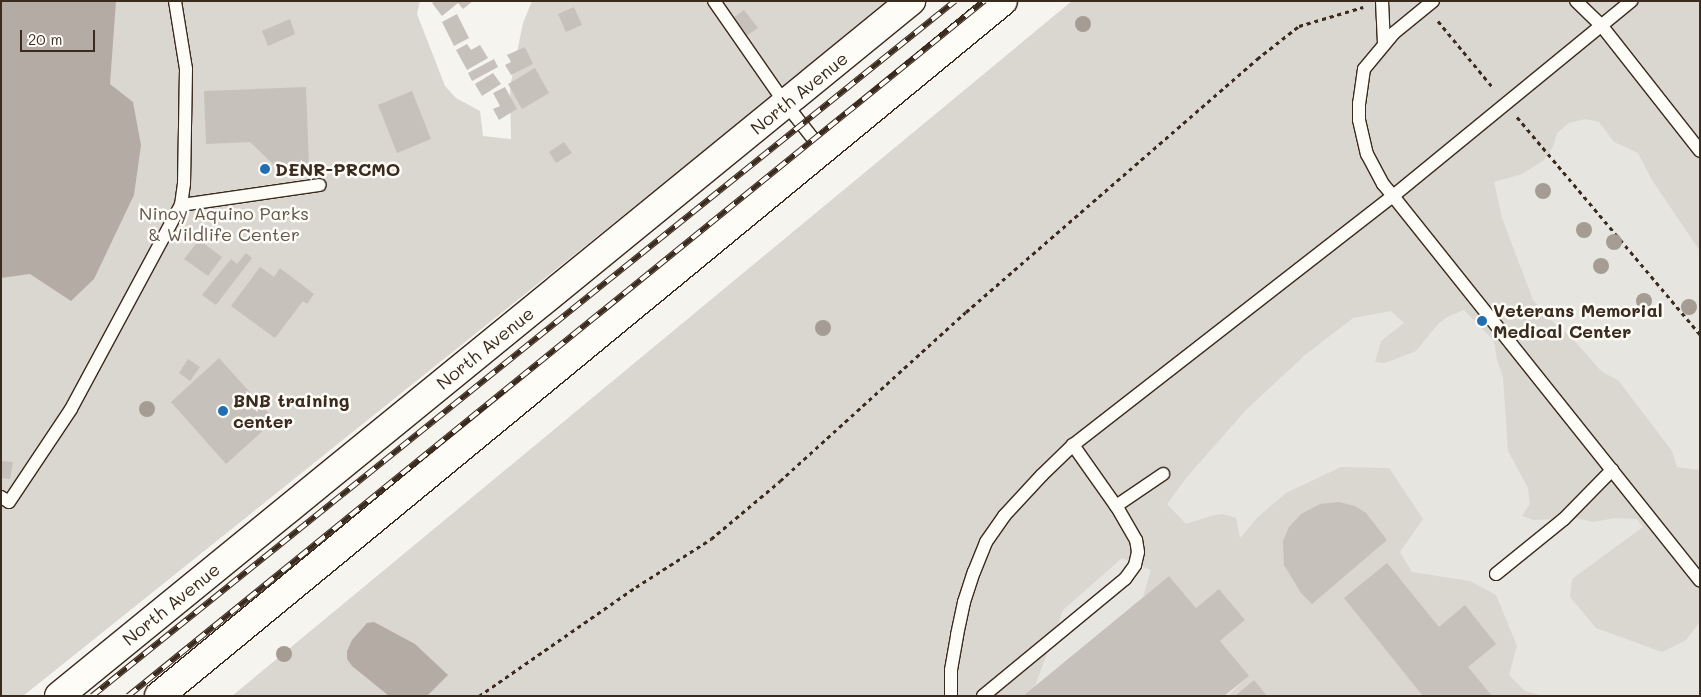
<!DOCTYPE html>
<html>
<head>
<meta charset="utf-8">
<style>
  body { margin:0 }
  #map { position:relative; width:1701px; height:697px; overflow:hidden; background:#f5f4ee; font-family:Mali,sans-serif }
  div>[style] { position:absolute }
  .built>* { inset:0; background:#e7e5df }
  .green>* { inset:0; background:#dad6d0 }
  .water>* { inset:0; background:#b4aca4 }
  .building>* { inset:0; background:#c7c1bb }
  .path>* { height:3px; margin-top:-1.5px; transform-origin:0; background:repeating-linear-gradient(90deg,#3b2a1e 0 4px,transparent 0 8px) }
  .roads { filter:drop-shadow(1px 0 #3b2a1e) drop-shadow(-1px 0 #3b2a1e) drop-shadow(0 1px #3b2a1e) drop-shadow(0 -1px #3b2a1e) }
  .lane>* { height:12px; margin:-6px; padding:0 6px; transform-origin:6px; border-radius:6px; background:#fdfcf7 }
  .primary>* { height:28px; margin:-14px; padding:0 14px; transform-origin:14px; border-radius:14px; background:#fdfcf7 }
  .rail>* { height:5.5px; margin-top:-2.75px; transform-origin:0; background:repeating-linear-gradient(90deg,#fdfcf7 0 11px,#3b2a1e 0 22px); box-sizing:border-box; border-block:1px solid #3b2a1e }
  .trees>* { width:16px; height:16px; margin:-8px; border-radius:50%; background:#a59d94 }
  .dots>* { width:14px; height:14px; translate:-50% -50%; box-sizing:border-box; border:2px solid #fdfcf7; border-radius:50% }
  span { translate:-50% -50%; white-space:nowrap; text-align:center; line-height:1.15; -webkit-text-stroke:5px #fdfcf7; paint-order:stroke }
  .street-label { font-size:18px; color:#3b2a1e }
  .poi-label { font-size:18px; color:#3b2a1e; font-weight:700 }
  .left { translate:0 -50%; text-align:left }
  .park-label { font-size:18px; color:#63554a }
  .frame { position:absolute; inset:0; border:2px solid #3b2a1e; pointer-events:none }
  .scale { position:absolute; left:20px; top:30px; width:75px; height:22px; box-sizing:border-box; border:2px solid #3b2a1e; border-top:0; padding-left:6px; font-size:15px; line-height:18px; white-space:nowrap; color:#3b2a1e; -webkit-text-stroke:4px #fdfcf7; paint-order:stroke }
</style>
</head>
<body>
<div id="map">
  <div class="built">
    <i style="clip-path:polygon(1700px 1px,1700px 696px,963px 696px,981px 604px)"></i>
  </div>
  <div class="green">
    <i style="clip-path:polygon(1px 1px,420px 1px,417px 14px,445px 86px,456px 98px,480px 111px,483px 136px,511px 139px,510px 87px,523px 23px,532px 1px,891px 1px,23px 696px,1px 696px)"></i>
    <i style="clip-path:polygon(1072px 1px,1700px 1px,1700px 251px,1652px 180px,1638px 153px,1614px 142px,1599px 122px,1585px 119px,1569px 123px,1557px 133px,1553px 147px,1544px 160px,1522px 174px,1494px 182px,1502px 218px,1533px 300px,1553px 322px,1572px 338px,1602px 372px,1618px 380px,1672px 451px,1677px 467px,1700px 470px,1700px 622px,1686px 640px,1662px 652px,1596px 628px,1570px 597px,1572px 579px,1643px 527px,1637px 519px,1615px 518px,1593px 522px,1576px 518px,1533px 520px,1522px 516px,1530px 504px,1528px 488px,1508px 451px,1503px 377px,1497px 360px,1494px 341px,1464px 310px,1447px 317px,1438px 324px,1416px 351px,1385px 363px,1375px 362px,1381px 341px,1404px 323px,1391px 311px,1353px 318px,1305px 355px,1245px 411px,1187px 477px,1167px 504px,1186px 524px,1214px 515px,1223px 514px,1236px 518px,1240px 538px,1258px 517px,1286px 493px,1341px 467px,1389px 468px,1423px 519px,1400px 552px,1412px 572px,1470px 581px,1496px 595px,1517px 646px,1509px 675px,1525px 691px,1544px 696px,1228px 696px,1248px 676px,1220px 641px,1245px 620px,1219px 589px,1196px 608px,1169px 576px,1143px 597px,1151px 570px,1122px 558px,1063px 610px,1035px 686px,1023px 696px,232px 696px)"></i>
  </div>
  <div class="water">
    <i style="clip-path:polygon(1px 1px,116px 1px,110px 84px,133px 102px,141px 145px,134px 195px,94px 279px,71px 301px,30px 274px,1px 278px)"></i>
    <i style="clip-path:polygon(374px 622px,415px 644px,448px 675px,427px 696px,389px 696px,352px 666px,347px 659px,347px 651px,352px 640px,367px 623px)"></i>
  </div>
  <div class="building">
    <i style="clip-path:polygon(435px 1px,473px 1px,463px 9px,458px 3px,442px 16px,432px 3px)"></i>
    <i style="clip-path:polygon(574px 7px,582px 25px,566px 32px,558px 14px)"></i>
    <i style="clip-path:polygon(744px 10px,758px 28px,746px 36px,733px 18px)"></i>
    <i style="clip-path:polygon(457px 14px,469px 38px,454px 46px,442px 22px)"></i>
    <i style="clip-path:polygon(290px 19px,295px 34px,268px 46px,262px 31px)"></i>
    <i style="clip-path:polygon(467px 44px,471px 50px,480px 45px,488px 58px,467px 70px,456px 50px)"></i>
    <i style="clip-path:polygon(525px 47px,533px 64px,511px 75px,505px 65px,511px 62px,507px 55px)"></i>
    <i style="clip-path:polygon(494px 59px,498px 67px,472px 81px,468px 73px)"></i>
    <i style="clip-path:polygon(535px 68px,549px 93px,522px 109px,508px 84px)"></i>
    <i style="clip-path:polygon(493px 73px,501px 84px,482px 96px,475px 84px)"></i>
    <i style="clip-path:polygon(306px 87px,309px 165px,275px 166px,250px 142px,206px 144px,204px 91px)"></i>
    <i style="clip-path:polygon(505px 87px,517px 109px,499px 120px,493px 109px,500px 106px,493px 93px)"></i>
    <i style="clip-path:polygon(412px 91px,431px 139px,397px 153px,378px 105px)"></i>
    <i style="clip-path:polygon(564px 142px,572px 153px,556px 163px,549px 152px)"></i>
    <i style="clip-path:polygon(199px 240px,222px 257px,208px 276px,184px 259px)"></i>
    <i style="clip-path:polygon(246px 253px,252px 258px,216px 305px,202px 295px,231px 259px,237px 264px)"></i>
    <i style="clip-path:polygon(260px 267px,274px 277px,280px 268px,314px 294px,307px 304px,303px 301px,275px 338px,231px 306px)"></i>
    <i style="clip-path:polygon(219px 358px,275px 420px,226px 464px,171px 402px)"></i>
    <i style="clip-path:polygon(188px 359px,200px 367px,190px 381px,179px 373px)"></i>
    <i style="clip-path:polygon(1px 461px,13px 462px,10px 479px,1px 478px)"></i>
    <i style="clip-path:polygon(1339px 502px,1355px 506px,1366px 513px,1387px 540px,1312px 604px,1301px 593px,1284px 565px,1283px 541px,1289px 527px,1301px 514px,1320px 504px)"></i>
    <i style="clip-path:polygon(1387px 563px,1439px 627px,1465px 605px,1496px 644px,1468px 667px,1492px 696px,1423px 696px,1344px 598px)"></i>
    <i style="clip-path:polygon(1169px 576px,1196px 608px,1219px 589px,1245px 620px,1220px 641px,1249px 676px,1224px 696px,1023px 696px)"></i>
    <i style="clip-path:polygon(1254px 680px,1267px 696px,1235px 696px)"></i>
  </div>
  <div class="path">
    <i style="left:1438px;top:21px;width:88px;rotate:50.5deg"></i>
    <i style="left:1517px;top:117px;width:284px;rotate:49.9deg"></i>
    <i style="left:479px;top:696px;width:191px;rotate:-34.8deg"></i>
    <i style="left:636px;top:587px;width:89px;rotate:-32.6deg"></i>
    <i style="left:711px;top:539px;width:90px;rotate:-40deg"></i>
    <i style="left:780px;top:481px;width:251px;rotate:-42.3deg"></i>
    <i style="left:966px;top:312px;width:386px;rotate:-41deg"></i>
    <i style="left:1257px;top:59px;width:53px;rotate:-38.2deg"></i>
    <i style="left:1299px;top:26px;width:67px;rotate:-16.5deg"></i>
  </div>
  <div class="roads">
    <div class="lane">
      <i style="left:714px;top:1px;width:124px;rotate:55.2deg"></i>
      <i style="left:785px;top:103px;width:60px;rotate:51.8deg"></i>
      <i style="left:1382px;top:1px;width:43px;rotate:87.3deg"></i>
      <i style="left:1433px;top:1px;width:50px;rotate:140.6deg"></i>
      <i style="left:1394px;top:33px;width:47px;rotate:129.8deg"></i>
      <i style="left:1364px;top:69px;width:34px;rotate:98deg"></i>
      <i style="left:1359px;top:103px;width:17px;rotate:90deg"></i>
      <i style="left:1359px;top:120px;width:35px;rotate:77deg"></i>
      <i style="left:1367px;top:154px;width:34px;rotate:62deg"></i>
      <i style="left:1383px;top:184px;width:16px;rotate:50deg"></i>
      <i style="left:1393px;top:196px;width:492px;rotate:51.4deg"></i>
      <i style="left:1576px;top:1px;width:35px;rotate:44deg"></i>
      <i style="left:1601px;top:25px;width:160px;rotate:51.8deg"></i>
      <i style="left:181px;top:205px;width:140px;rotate:-8.2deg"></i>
      <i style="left:1px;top:497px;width:9px;rotate:32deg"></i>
      <i style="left:9px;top:502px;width:112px;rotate:-56.3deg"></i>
      <i style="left:71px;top:409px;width:232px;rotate:-61.7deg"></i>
      <i style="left:181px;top:205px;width:21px;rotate:-82deg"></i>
      <i style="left:184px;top:184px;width:115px;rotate:-89deg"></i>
      <i style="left:186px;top:69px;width:69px;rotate:-99.2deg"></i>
      <i style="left:1116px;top:506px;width:57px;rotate:-34.2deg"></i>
      <i style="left:1496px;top:574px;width:87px;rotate:-39deg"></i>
      <i style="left:1564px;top:519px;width:69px;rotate:-45.6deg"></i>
      <i style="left:951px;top:696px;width:26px;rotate:-90deg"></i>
      <i style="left:951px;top:670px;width:36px;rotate:-80deg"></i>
      <i style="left:957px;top:635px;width:34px;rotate:-78deg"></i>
      <i style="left:964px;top:602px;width:32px;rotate:-72deg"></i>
      <i style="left:974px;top:572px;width:32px;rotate:-68deg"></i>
      <i style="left:986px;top:542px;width:32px;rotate:-55deg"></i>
      <i style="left:1004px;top:516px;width:56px;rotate:-47.2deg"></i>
      <i style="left:1042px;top:475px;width:43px;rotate:-44.1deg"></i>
      <i style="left:1073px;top:445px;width:405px;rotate:-37.9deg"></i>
      <i style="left:1393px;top:196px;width:308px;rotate:-39.3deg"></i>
      <i style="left:983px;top:696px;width:184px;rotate:-39.5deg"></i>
      <i style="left:1125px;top:579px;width:17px;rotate:-54deg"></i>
      <i style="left:1135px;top:565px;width:13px;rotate:-77deg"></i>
      <i style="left:1138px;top:552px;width:12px;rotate:-99deg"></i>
      <i style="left:1136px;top:540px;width:39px;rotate:-120deg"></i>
      <i style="left:1116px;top:506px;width:75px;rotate:-125.2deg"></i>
    </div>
    <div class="primary">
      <i style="left:59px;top:696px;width:1100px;rotate:-39.21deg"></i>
      <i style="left:159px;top:696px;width:1093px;rotate:-39.47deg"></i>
    </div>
  </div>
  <div class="rail">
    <i style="left:92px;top:696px;width:1108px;rotate:-38.85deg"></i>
    <i style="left:128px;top:696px;width:1103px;rotate:-39.07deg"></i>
  </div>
  <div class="trees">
    <i style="left:1083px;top:24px"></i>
    <i style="left:1543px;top:191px"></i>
    <i style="left:1584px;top:230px"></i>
    <i style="left:1614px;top:242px"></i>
    <i style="left:1601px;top:266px"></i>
    <i style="left:1644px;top:301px"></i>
    <i style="left:1689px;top:307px"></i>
    <i style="left:823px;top:328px"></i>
    <i style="left:147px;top:409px"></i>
    <i style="left:284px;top:654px"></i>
  </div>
  <div class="dots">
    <i style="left:265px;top:169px;background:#1f6fb2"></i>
    <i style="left:1482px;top:321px;background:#1f6fb2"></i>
    <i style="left:223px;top:411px;background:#1f6fb2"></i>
  </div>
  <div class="street-label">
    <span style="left:799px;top:93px;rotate:-39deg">North Avenue</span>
    <span style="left:485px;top:348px;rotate:-39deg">North Avenue</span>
    <span style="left:171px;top:604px;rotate:-39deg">North Avenue</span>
  </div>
  <div class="poi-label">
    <span class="left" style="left:275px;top:169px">DENR-PRCMO</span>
    <span class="left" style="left:1493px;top:321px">Veterans Memorial<br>Medical Center</span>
    <span class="left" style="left:233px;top:411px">BNB training<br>center</span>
  </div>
  <div class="park-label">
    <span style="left:224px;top:224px">Ninoy Aquino Parks<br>&amp; Wildlife Center</span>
  </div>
  <div class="frame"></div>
  <div class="scale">20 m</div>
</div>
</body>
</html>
